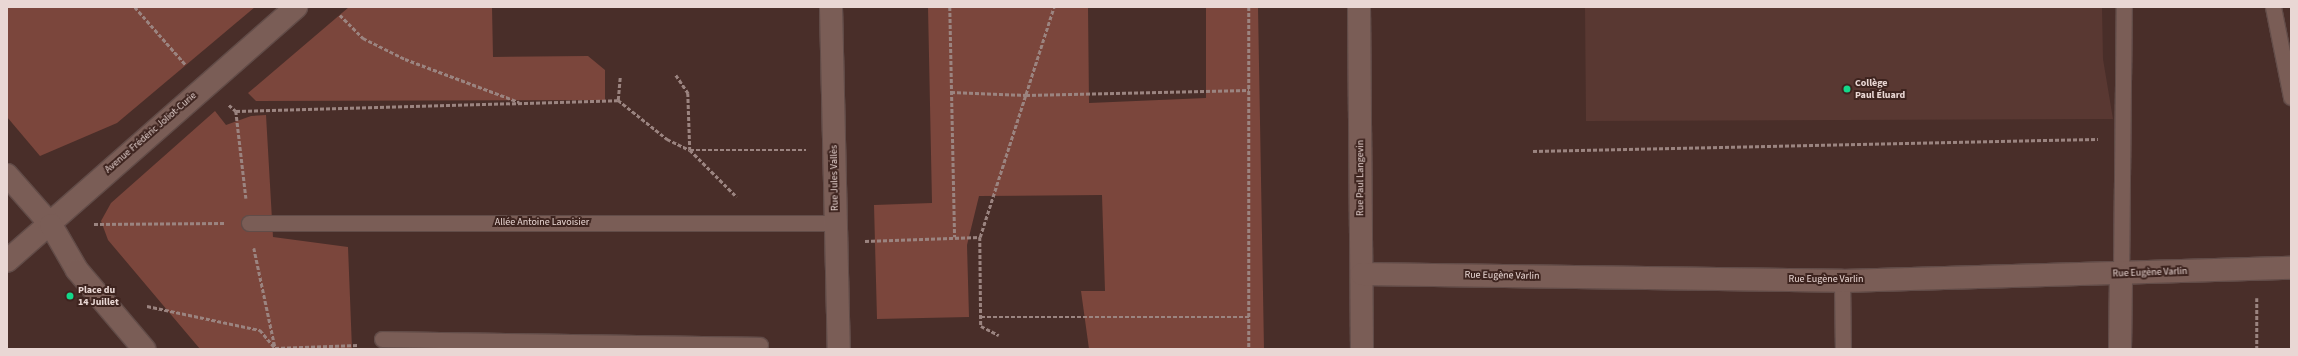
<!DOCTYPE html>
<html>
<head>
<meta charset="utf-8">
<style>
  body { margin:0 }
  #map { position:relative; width:2298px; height:356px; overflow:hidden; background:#492e29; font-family:"Source Sans 3",sans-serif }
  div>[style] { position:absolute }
  .built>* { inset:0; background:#593832 }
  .green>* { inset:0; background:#7b463c }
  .path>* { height:2.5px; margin-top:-1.25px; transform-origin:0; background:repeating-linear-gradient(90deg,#9b8480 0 4px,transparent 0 6px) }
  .roads { filter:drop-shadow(1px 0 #624c48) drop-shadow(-1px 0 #624c48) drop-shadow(0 1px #624c48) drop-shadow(0 -1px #624c48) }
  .service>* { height:15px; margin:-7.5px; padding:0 7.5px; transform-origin:7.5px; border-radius:7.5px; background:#7a5d56 }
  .minor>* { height:22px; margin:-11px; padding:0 11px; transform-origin:11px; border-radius:11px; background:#7a5d56 }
  .tertiary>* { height:22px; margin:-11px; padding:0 11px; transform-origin:11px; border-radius:11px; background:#7a5d56 }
  .dots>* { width:11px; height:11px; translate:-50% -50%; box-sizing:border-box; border:2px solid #3e241f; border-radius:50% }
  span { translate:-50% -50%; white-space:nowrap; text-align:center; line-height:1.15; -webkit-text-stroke:4px #3e241f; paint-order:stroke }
  .poi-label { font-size:10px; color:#e9d7d4; font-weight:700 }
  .left { translate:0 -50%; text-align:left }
  .street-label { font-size:10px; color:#e9d7d4 }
  .frame { position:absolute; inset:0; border:8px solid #e9d7d4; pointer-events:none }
</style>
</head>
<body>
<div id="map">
  <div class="built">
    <i style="clip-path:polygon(1585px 7px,2102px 7px,2103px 59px,2113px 119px,1586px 121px)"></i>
  </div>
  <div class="green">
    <i style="clip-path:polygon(7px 7px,255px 7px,117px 123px,40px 156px,7px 117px)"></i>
    <i style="clip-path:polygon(349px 7px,492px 7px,493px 57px,588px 56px,605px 70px,605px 100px,256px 101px,248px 93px)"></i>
    <i style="clip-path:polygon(928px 7px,1088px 7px,1089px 103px,1206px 98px,1206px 7px,1258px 7px,1264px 349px,1089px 349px,1081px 291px,1105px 291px,1102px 195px,979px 196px,967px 245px,969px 317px,877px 319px,874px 205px,932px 203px)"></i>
    <i style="clip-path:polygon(215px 111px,226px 125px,251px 116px,266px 115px,273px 237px,348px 247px,352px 349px,200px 349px,108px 240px,101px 221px,111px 203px)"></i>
  </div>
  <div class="path">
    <i style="left:135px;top:7px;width:77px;rotate:48.7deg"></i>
    <i style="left:950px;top:7px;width:230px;rotate:88.8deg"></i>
    <i style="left:1249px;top:7px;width:342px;rotate:90deg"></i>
    <i style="left:340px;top:15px;width:33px;rotate:45deg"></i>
    <i style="left:363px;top:38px;width:47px;rotate:26.6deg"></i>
    <i style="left:405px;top:59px;width:122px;rotate:20.7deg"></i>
    <i style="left:676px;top:75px;width:22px;rotate:56deg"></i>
    <i style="left:688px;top:93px;width:57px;rotate:88deg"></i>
    <i style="left:690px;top:150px;width:66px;rotate:45deg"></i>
    <i style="left:951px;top:92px;width:75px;rotate:2.3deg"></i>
    <i style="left:1026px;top:95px;width:223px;rotate:-1.3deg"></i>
    <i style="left:618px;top:100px;width:24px;rotate:-85deg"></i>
    <i style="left:229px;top:105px;width:9px;rotate:41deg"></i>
    <i style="left:236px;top:111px;width:382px;rotate:-1.6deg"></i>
    <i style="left:618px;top:100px;width:63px;rotate:38.5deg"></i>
    <i style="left:667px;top:139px;width:25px;rotate:26deg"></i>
    <i style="left:690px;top:150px;width:116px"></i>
    <i style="left:236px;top:111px;width:88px;rotate:83.4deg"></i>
    <i style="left:1533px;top:151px;width:565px;rotate:-1.22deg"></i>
    <i style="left:94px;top:224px;width:131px;rotate:-0.4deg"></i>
    <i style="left:980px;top:237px;width:242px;rotate:-72.2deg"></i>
    <i style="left:865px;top:241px;width:115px;rotate:-2deg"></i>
    <i style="left:980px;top:237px;width:89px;rotate:89.4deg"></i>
    <i style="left:981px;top:326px;width:20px;rotate:27deg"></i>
    <i style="left:254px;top:248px;width:101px;rotate:78deg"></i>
    <i style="left:2257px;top:298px;width:51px;rotate:90deg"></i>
    <i style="left:147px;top:306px;width:116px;rotate:12deg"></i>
    <i style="left:260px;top:330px;width:23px;rotate:50deg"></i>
    <i style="left:275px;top:348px;width:83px;rotate:-2.1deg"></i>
    <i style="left:981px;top:317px;width:268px"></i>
  </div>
  <div class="roads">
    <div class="service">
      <i style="left:2273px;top:7px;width:92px;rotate:78.7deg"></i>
      <i style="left:249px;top:223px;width:587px"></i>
      <i style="left:2121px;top:274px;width:267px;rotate:-89.4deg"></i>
      <i style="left:1842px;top:281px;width:68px;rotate:89.2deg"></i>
      <i style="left:382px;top:339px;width:378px;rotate:0.9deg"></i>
    </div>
    <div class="minor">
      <i style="left:831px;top:7px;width:342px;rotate:88.7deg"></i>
      <i style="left:1359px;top:7px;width:342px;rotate:89.5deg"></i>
      <i style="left:7px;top:261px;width:385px;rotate:-41.3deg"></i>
      <i style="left:1362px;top:274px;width:480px;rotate:0.8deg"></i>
      <i style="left:1842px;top:281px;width:449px;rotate:-1.7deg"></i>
      <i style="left:2120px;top:349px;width:75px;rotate:-89.2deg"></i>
    </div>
    <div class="tertiary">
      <i style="left:7px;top:175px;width:67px;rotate:48.7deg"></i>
      <i style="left:51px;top:225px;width:52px;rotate:60deg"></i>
      <i style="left:77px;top:270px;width:104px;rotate:49.7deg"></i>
    </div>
  </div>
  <div class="dots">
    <i style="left:1847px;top:89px;background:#13d98a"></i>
    <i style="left:70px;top:296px;background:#13d98a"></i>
  </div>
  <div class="poi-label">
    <span class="left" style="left:1855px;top:89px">Collège<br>Paul Éluard</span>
    <span class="left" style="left:78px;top:296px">Place du<br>14 Juillet</span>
  </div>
  <div class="street-label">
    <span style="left:151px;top:133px;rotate:-41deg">Avenue Frédéric Joliot-Curie</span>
    <span style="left:835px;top:178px;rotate:-91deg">Rue Jules Vallès</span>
    <span style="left:1361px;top:178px;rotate:-90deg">Rue Paul Langevin</span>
    <span style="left:542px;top:223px">Allée Antoine Lavoisier</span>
    <span style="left:2150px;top:273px;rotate:-2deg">Rue Eugène Varlin</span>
    <span style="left:1502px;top:276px;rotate:1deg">Rue Eugène Varlin</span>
    <span style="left:1826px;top:280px">Rue Eugène Varlin</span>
  </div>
  <div class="frame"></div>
</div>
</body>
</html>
